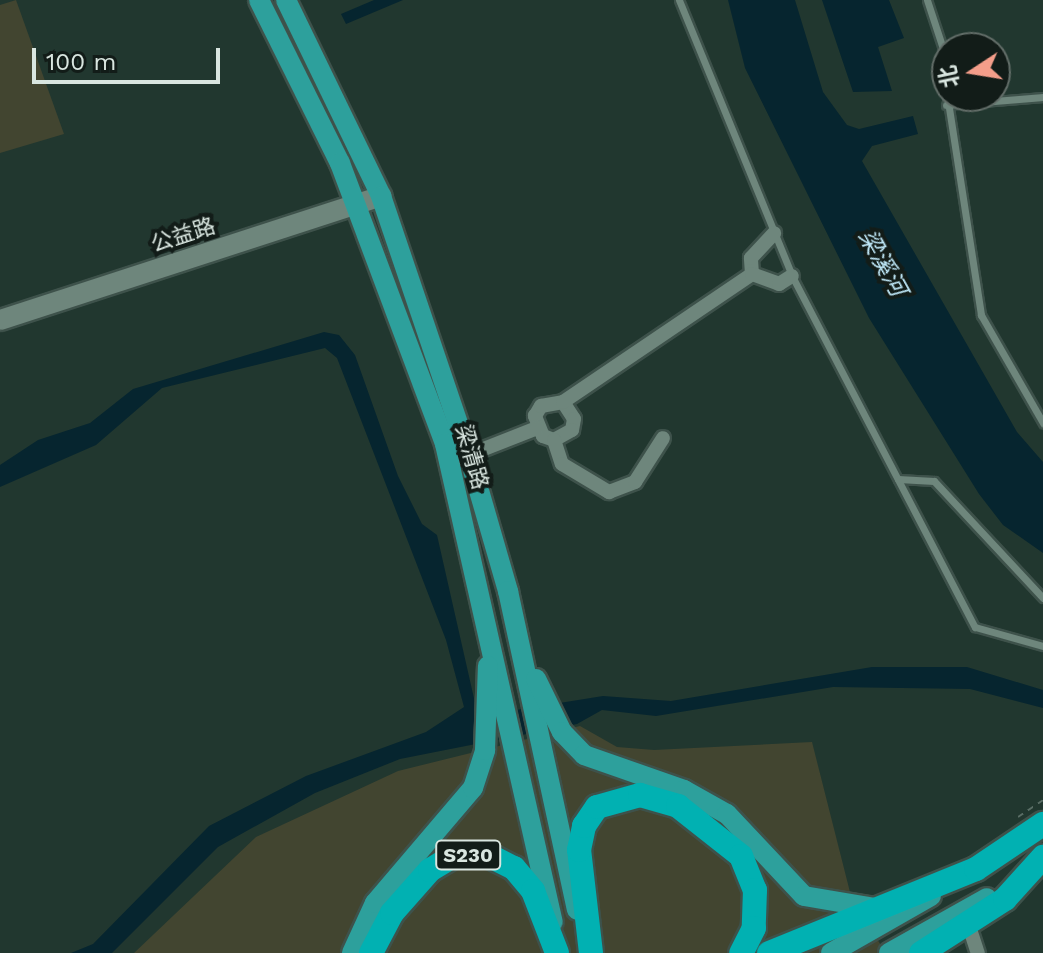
<!DOCTYPE html>
<html>
<head>
<meta charset="utf-8">
<style>
  body { margin:0 }
  #map { position:relative; width:1043px; height:953px; overflow:hidden; background:#21372f; font-family:"Work Sans","Noto Sans SC",sans-serif }
  div>[style] { position:absolute }
  .green>* { inset:0; background:#424530 }
  .water>* { inset:0; background:#06252f }
  .path>* { height:2px; margin-top:-1px; transform-origin:0; background:repeating-linear-gradient(90deg,#596d65 0 6px,transparent 0 12px) }
  .roads { filter:drop-shadow(2px 0 #3e524b) drop-shadow(-2px 0 #3e524b) drop-shadow(0 2px #3e524b) drop-shadow(0 -2px #3e524b) }
  .lane>* { height:7px; margin:-3.5px; padding:0 3.5px; transform-origin:3.5px; border-radius:3.5px; background:#6e867c }
  .street>* { height:14px; margin:-7px; padding:0 7px; transform-origin:7px; border-radius:7px; background:#6e867c }
  .secondary>* { height:20px; margin:-10px; padding:0 10px; transform-origin:10px; border-radius:10px; background:#6e867c }
  .primary>* { height:20px; margin:-10px; padding:0 10px; transform-origin:10px; border-radius:10px; background:#2da09c }
  .highway>* { height:24px; margin:-12px; padding:0 12px; transform-origin:12px; border-radius:12px; background:#01b1b2 }
  span { translate:-50% -50%; white-space:nowrap; text-align:center; line-height:1.15; -webkit-text-stroke:8px #121c18; paint-order:stroke }
  .shield-label span { padding:2px 6px; background:#121c18; border:2px solid; border-radius:6px; -webkit-text-stroke-width:0 }
  .shield-label { font-size:20px; color:#d9e6e0; font-weight:700 }
  .street-label { font-size:22px; color:#d9e6e0 }
  .water-label { font-size:24px; color:#c0e9f9; font-style:italic }
  .north { position:absolute; left:931px; top:32px; width:80px; height:80px; box-sizing:border-box; background:#121c18; border:2px solid #626d68; border-radius:50%; rotate:258deg; font-size:22px; font-weight:700; line-height:32px; text-align:center; color:#d9e6e0 }
  .north::after { content:''; display:block; margin:auto; width:28px; height:36px; background:#f49e8a; clip-path:polygon(50% 0,100% 100%,50% 72%,0 100%) }
  .scale { position:absolute; left:32px; top:48px; width:188px; height:36px; box-sizing:border-box; border:4px solid #d9e6e0; border-top:0; padding-left:10px; font-size:24px; line-height:28px; white-space:nowrap; color:#d9e6e0; -webkit-text-stroke:6px #121c18; paint-order:stroke }
</style>
</head>
<body>
<div id="map">
  <div class="green">
    <i style="clip-path:polygon(16px 0,64px 134px,0 153px,0 5px)"></i>
    <i style="clip-path:polygon(580px 726px,617px 747px,654px 750px,812px 742px,852px 900px,886px 953px,134px 953px,256px 837px,398px 771px)"></i>
  </div>
  <div class="water">
    <i style="clip-path:polygon(374px 0,403px 0,346px 24px,341px 14px)"></i>
    <i style="clip-path:polygon(728px 0,795px 0,823px 92px,847px 125px,859px 129px,913px 116px,918px 134px,872px 146px,862px 161px,1017px 432px,1043px 462px,1043px 553px,1003px 525px,979px 494px,869px 318px,745px 68px)"></i>
    <i style="clip-path:polygon(822px 0,889px 0,904px 38px,878px 47px,892px 91px,853px 92px)"></i>
    <i style="clip-path:polygon(324px 332px,339px 335px,355px 355px,398px 476px,422px 524px,437px 535px,478px 716px,603px 696px,671px 701px,872px 667px,967px 667px,1043px 690px,1043px 708px,970px 689px,833px 687px,656px 716px,602px 710px,577px 724px,400px 759px,315px 793px,218px 847px,112px 953px,71px 953px,93px 944px,209px 826px,306px 776px,426px 732px,464px 707px,446px 640px,337px 358px,325px 348px,162px 388px,96px 445px,0 487px,0 465px,38px 440px,90px 423px,133px 389px)"></i>
  </div>
  <div class="path">
    <i style="left:1018px;top:817px;width:30px;rotate:-34deg"></i>
  </div>
  <div class="roads">
    <div class="lane">
      <i style="left:679px;top:0;width:298px;rotate:67.7deg"></i>
      <i style="left:792px;top:276px;width:396px;rotate:62.5deg"></i>
      <i style="left:975px;top:627px;width:71px;rotate:15.6deg"></i>
      <i style="left:927px;top:0;width:64px;rotate:71.8deg"></i>
      <i style="left:947px;top:95px;width:223px;rotate:81.2deg"></i>
      <i style="left:981px;top:315px;width:125px;rotate:60.1deg"></i>
      <i style="left:946px;top:105px;width:97px;rotate:-4.7deg"></i>
      <i style="left:898px;top:479px;width:36px;rotate:3deg"></i>
      <i style="left:934px;top:481px;width:160px;rotate:47deg"></i>
    </div>
    <div class="street">
      <i style="left:752px;top:274px;width:16px;rotate:-94deg"></i>
      <i style="left:751px;top:258px;width:34px;rotate:-47deg"></i>
      <i style="left:563px;top:402px;width:20px;rotate:57deg"></i>
      <i style="left:574px;top:419px;width:11px;rotate:100deg"></i>
      <i style="left:572px;top:430px;width:21px;rotate:151deg"></i>
      <i style="left:554px;top:440px;width:12px;rotate:-160deg"></i>
      <i style="left:543px;top:436px;width:22px;rotate:-112deg"></i>
      <i style="left:535px;top:416px;width:12px;rotate:-59deg"></i>
      <i style="left:541px;top:406px;width:22px;rotate:-10deg"></i>
      <i style="left:563px;top:402px;width:228px;rotate:-34.1deg"></i>
      <i style="left:752px;top:274px;width:29px;rotate:20deg"></i>
      <i style="left:779px;top:284px;width:15px;rotate:-32deg"></i>
      <i style="left:554px;top:440px;width:25px;rotate:72deg"></i>
      <i style="left:562px;top:464px;width:55px;rotate:30.8deg"></i>
      <i style="left:609px;top:492px;width:28px;rotate:-21deg"></i>
      <i style="left:635px;top:482px;width:52px;rotate:-57.5deg"></i>
      <i style="left:461px;top:458px;width:82px;rotate:-21.5deg"></i>
      <i style="left:968px;top:923px;width:32px;rotate:72deg"></i>
    </div>
    <div class="secondary">
      <i style="left:0;top:320px;width:401px;rotate:-18deg"></i>
    </div>
    <div class="primary">
      <i style="left:259px;top:0;width:182px;rotate:63.6deg"></i>
      <i style="left:340px;top:163px;width:300px;rotate:69.5deg"></i>
      <i style="left:445px;top:444px;width:490px;rotate:77.3deg"></i>
      <i style="left:286px;top:0;width:218px;rotate:64.1deg"></i>
      <i style="left:381px;top:196px;width:274px;rotate:71.3deg"></i>
      <i style="left:469px;top:456px;width:141px;rotate:73.9deg"></i>
      <i style="left:508px;top:591px;width:326px;rotate:77.8deg"></i>
      <i style="left:536px;top:679px;width:59px;rotate:63.9deg"></i>
      <i style="left:562px;top:732px;width:32px;rotate:46deg"></i>
      <i style="left:584px;top:755px;width:106px;rotate:19.3deg"></i>
      <i style="left:684px;top:790px;width:49px;rotate:29.2deg"></i>
      <i style="left:727px;top:814px;width:112px;rotate:46.8deg"></i>
      <i style="left:804px;top:896px;width:71px;rotate:9.7deg"></i>
      <i style="left:352px;top:953px;width:55px;rotate:-65.3deg"></i>
      <i style="left:375px;top:903px;width:151px;rotate:-49.6deg"></i>
      <i style="left:473px;top:788px;width:40px;rotate:-72deg"></i>
      <i style="left:485px;top:750px;width:84px;rotate:-88deg"></i>
      <i style="left:831px;top:953px;width:115px;rotate:-29.7deg"></i>
      <i style="left:889px;top:953px;width:112px;rotate:-29.3deg"></i>
    </div>
    <div class="highway">
      <i style="left:371px;top:953px;width:45px;rotate:-62.3deg"></i>
      <i style="left:392px;top:913px;width:57px;rotate:-48.5deg"></i>
      <i style="left:430px;top:870px;width:31px;rotate:-31deg"></i>
      <i style="left:457px;top:854px;width:31px;rotate:2deg"></i>
      <i style="left:488px;top:855px;width:29px;rotate:27deg"></i>
      <i style="left:514px;top:868px;width:30px;rotate:50deg"></i>
      <i style="left:533px;top:891px;width:66px;rotate:68.8deg"></i>
      <i style="left:591px;top:953px;width:104px;rotate:-96.6deg"></i>
      <i style="left:579px;top:850px;width:25px;rotate:-78deg"></i>
      <i style="left:584px;top:826px;width:23px;rotate:-56deg"></i>
      <i style="left:597px;top:807px;width:45px;rotate:-15.6deg"></i>
      <i style="left:640px;top:795px;width:40px;rotate:16deg"></i>
      <i style="left:678px;top:806px;width:80px;rotate:38.4deg"></i>
      <i style="left:741px;top:856px;width:37px;rotate:68deg"></i>
      <i style="left:755px;top:890px;width:38px;rotate:92deg"></i>
      <i style="left:754px;top:928px;width:28px;rotate:117deg"></i>
      <i style="left:769px;top:953px;width:223px;rotate:-22.1deg"></i>
      <i style="left:976px;top:869px;width:81px;rotate:-33.9deg"></i>
      <i style="left:921px;top:953px;width:100px;rotate:-32.7deg"></i>
      <i style="left:1005px;top:899px;width:57px;rotate:-47.9deg"></i>
    </div>
  </div>
  <div class="shield-label">
    <span style="left:468px;top:855px">S230</span>
  </div>
  <div class="street-label">
    <span style="left:183px;top:235px;rotate:-18deg">公益路</span>
    <span style="left:472px;top:457px;rotate:74deg">梁清路</span>
  </div>
  <div class="water-label">
    <span style="left:882px;top:263px;rotate:61deg">梁溪河</span>
  </div>
  <div class="north">北</div>
  <div class="scale">100 m</div>
</div>
</body>
</html>
